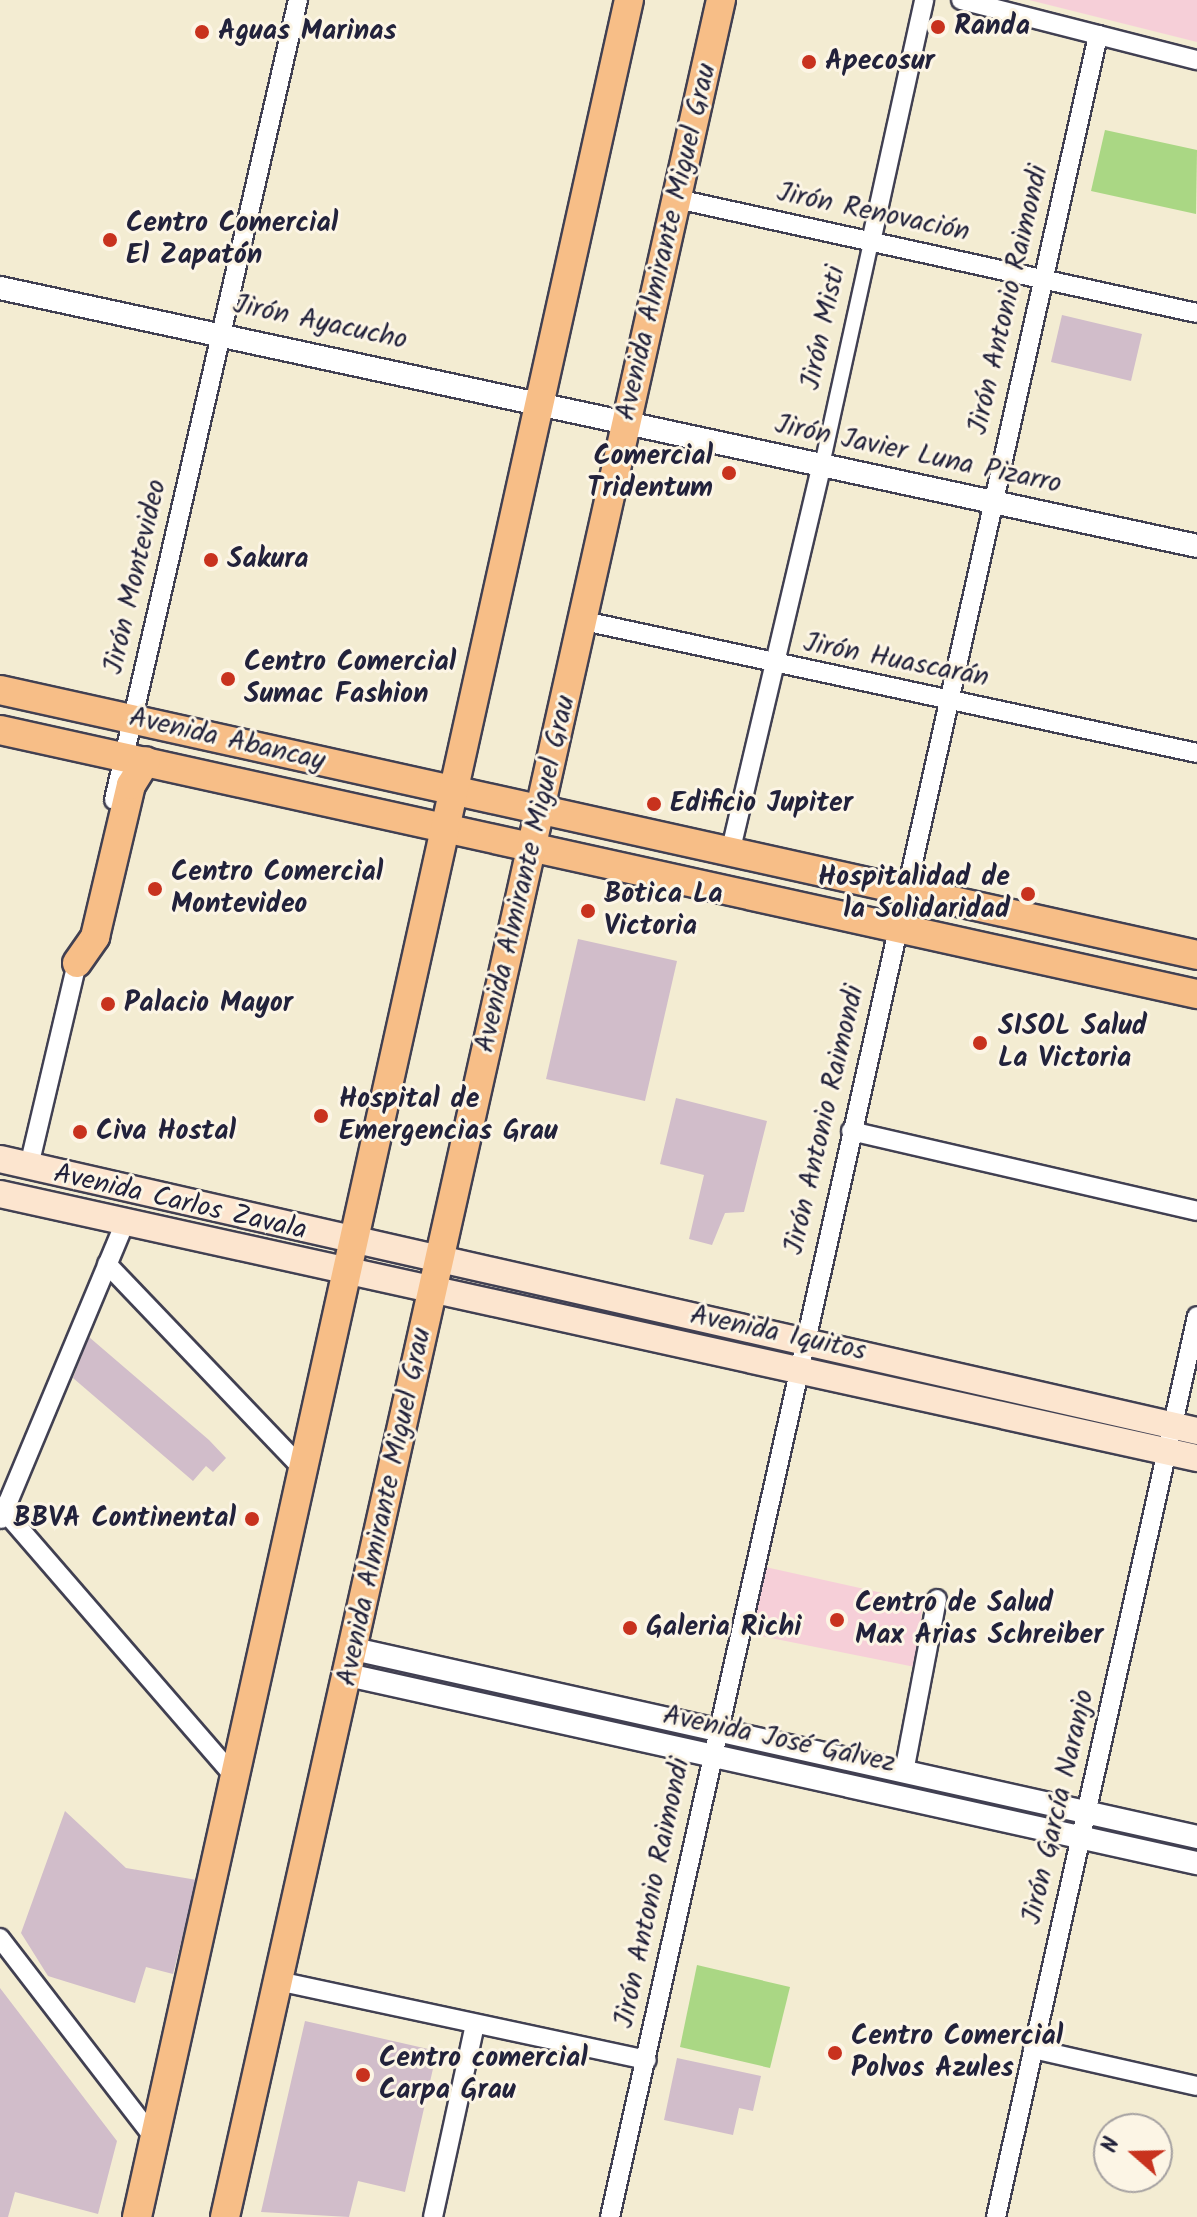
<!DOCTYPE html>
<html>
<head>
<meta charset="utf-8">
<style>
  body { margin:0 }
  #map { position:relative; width:1197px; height:2217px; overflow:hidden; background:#f3ecd2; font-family:Kalam,sans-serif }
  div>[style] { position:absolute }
  .built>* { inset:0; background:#f6cfd8 }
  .industrial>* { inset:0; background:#d1bdca }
  .green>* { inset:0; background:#aad784 }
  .roads { filter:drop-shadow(2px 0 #414052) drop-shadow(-2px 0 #414052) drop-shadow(0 2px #414052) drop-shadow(0 -2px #414052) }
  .pedestrian>* { height:14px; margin:-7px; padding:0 7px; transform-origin:7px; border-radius:7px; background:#fff }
  .minor>* { height:18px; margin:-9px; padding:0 9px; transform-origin:9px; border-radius:9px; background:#fff }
  .tertiary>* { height:22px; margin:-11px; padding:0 11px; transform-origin:11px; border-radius:11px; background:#fff }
  .secondary>* { height:26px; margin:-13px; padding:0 13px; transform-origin:13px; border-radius:13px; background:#fce5cf }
  .primary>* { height:28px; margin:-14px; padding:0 14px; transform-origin:14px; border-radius:14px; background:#f7be87 }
  .dots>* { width:22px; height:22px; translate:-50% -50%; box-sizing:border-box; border:4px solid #fcf5e5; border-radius:50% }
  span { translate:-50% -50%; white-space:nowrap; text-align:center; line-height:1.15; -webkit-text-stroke:6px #fcf5e5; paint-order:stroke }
  .poi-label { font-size:28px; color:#22223b; font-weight:700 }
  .left { translate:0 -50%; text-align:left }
  .right { translate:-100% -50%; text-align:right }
  .street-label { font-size:28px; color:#22223b }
  .north { position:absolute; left:1093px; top:2113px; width:80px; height:80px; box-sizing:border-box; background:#fcf5e5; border:2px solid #a5a1a1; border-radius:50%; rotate:290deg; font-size:22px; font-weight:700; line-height:32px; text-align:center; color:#22223b }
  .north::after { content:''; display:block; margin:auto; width:28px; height:36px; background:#c8321e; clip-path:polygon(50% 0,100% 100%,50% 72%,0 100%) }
</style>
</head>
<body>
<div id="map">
  <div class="built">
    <i style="clip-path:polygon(1029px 0,1197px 0,1197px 42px)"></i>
    <i style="clip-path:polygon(761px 1566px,923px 1602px,915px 1667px,746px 1633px)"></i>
  </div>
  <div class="industrial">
    <i style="clip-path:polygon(1062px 315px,1142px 334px,1131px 381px,1051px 362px)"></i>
    <i style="clip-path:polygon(578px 939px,677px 961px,645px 1101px,546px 1079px)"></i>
    <i style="clip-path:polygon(676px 1098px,767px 1121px,744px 1212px,725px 1213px,712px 1245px,689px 1239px,704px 1175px,660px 1164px)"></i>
    <i style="clip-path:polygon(89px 1337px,209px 1440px,226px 1458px,213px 1472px,206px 1466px,193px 1481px,73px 1378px)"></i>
    <i style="clip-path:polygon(65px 1811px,126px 1868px,197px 1880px,173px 1974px,146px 1967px,135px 2003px,48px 1976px,21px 1933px)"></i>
    <i style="clip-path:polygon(0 1988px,117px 2141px,98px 2214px,15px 2192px,8px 2217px,0 2217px)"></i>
    <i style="clip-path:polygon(305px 2021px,437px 2051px,405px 2192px,358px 2181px,349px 2217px,261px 2212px)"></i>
    <i style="clip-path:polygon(677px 2058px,761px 2076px,753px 2111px,739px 2108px,733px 2135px,664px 2120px)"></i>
  </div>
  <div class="green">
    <i style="clip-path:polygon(1105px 130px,1197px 150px,1196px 214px,1091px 191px)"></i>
    <i style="clip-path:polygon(742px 1744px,1060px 1814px,1058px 1823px,740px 1753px)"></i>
    <i style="clip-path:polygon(697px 1965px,790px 1987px,770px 2068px,680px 2047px)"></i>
  </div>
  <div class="roads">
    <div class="pedestrian">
      <i style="left:822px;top:465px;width:228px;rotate:-77.6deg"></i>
    </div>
    <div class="minor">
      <i style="left:961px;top:0;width:244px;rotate:14.3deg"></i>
      <i style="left:677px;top:199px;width:532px;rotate:12.37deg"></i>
      <i style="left:871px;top:242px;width:248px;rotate:-77.6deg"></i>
      <i style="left:584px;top:621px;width:627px;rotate:12.15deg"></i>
      <i style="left:114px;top:800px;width:821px;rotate:-77.05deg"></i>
      <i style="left:730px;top:853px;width:399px;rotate:-76.7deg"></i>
      <i style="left:851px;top:1131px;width:355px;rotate:13deg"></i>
      <i style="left:29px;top:1166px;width:218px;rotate:-76.7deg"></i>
      <i style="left:107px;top:1264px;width:279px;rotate:46.3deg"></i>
      <i style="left:0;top:1506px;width:354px;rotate:49.1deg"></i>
      <i style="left:1px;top:1519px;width:321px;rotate:-67.3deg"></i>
      <i style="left:904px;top:1772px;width:176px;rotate:-79.2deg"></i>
      <i style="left:0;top:1938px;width:254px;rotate:52.4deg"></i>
      <i style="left:278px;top:1981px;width:377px;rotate:12.1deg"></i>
      <i style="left:1033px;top:2049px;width:168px;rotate:12.7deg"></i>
      <i style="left:433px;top:2217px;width:197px;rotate:-77.7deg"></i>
      <i style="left:610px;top:2217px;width:2236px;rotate:-77.39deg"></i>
      <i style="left:996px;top:2217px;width:923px;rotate:-77.42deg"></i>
    </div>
    <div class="tertiary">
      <i style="left:0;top:288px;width:1224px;rotate:12.16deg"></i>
      <i style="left:354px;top:1649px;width:864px;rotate:12.57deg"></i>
      <i style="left:348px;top:1675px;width:870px;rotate:12.49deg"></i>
    </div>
    <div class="secondary">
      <i style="left:0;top:1159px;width:1228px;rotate:12.8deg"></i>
      <i style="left:0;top:1194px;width:1226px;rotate:12.44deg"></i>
    </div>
    <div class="primary">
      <i style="left:0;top:690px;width:1226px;rotate:12.48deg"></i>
      <i style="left:0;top:730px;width:1226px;rotate:12.44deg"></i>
      <i style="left:77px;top:963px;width:32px;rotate:-55deg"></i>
      <i style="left:95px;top:937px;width:156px;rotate:-76.7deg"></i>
      <i style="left:131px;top:785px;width:28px;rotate:-58deg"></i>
      <i style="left:137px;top:2217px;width:2271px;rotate:-77.49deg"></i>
      <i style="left:225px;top:2217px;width:2272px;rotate:-77.39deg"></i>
    </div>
  </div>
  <div class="dots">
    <i style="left:938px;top:27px;background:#c8321e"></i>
    <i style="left:202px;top:32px;background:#c8321e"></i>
    <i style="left:809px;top:62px;background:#c8321e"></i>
    <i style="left:110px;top:240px;background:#c8321e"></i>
    <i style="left:729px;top:473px;background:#c8321e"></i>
    <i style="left:211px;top:560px;background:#c8321e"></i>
    <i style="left:228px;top:679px;background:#c8321e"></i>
    <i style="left:654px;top:804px;background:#c8321e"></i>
    <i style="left:155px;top:889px;background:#c8321e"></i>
    <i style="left:1028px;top:894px;background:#c8321e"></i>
    <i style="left:588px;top:911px;background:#c8321e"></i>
    <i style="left:108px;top:1004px;background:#c8321e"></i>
    <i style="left:980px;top:1043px;background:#c8321e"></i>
    <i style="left:321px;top:1116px;background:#c8321e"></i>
    <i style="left:80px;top:1132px;background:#c8321e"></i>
    <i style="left:252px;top:1519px;background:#c8321e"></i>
    <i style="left:837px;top:1620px;background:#c8321e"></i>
    <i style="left:630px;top:1628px;background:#c8321e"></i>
    <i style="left:835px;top:2053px;background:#c8321e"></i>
    <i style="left:363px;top:2075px;background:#c8321e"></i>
  </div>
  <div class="poi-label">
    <span class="left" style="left:954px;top:27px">Randa</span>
    <span class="left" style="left:218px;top:32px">Aguas Marinas</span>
    <span class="left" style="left:825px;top:62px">Apecosur</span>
    <span class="left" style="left:126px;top:240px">Centro Comercial<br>El Zapatón</span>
    <span class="right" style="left:713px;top:473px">Comercial<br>Tridentum</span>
    <span class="left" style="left:227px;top:560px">Sakura</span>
    <span class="left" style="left:244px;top:679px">Centro Comercial<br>Sumac Fashion</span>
    <span class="left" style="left:670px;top:804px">Edificio Jupiter</span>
    <span class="left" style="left:171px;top:889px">Centro Comercial<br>Montevideo</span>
    <span class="right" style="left:1010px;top:894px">Hospitalidad de<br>la Solidaridad</span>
    <span class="left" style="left:604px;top:911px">Botica La<br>Victoria</span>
    <span class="left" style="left:124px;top:1004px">Palacio Mayor</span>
    <span class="left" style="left:998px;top:1043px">SISOL Salud<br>La Victoria</span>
    <span class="left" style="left:339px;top:1116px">Hospital de<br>Emergencias Grau</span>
    <span class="left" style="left:96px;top:1132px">Civa Hostal</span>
    <span class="right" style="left:236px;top:1519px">BBVA Continental</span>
    <span class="left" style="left:855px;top:1620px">Centro de Salud<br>Max Arias Schreiber</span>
    <span class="left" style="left:646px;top:1628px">Galeria Richi</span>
    <span class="left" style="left:851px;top:2053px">Centro Comercial<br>Polvos Azules</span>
    <span class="left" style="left:379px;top:2075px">Centro comercial<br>Carpa Grau</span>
  </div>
  <div class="street-label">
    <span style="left:873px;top:213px;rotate:12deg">Jirón Renovación</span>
    <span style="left:667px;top:242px;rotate:-77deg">Avenida Almirante Miguel Grau</span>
    <span style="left:1009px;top:300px;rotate:-77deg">Jirón Antonio Raimondi</span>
    <span style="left:320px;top:323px;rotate:12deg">Jirón Ayacucho</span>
    <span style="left:824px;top:328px;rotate:-78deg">Jirón Misti</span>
    <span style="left:918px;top:455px;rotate:12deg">Jirón Javier Luna Pizarro</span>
    <span style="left:136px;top:577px;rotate:-77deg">Jirón Montevideo</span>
    <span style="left:896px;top:661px;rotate:11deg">Jirón Huascarán</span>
    <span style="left:227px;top:740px;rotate:13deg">Avenida Abancay</span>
    <span style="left:526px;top:874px;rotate:-77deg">Avenida Almirante Miguel Grau</span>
    <span style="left:825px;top:1120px;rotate:-77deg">Jirón Antonio Raimondi</span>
    <span style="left:180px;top:1203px;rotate:13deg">Avenida Carlos Zavala</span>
    <span style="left:778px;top:1334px;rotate:12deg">Avenida Iquitos</span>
    <span style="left:385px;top:1507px;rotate:-78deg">Avenida Almirante Miguel Grau</span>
    <span style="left:779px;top:1740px;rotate:12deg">Avenida José Gálvez</span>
    <span style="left:1059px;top:1807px;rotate:-77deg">Jirón García Naranjo</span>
    <span style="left:653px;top:1893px;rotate:-78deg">Jirón Antonio Raimondi</span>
  </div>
  <div class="north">N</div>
</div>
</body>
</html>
